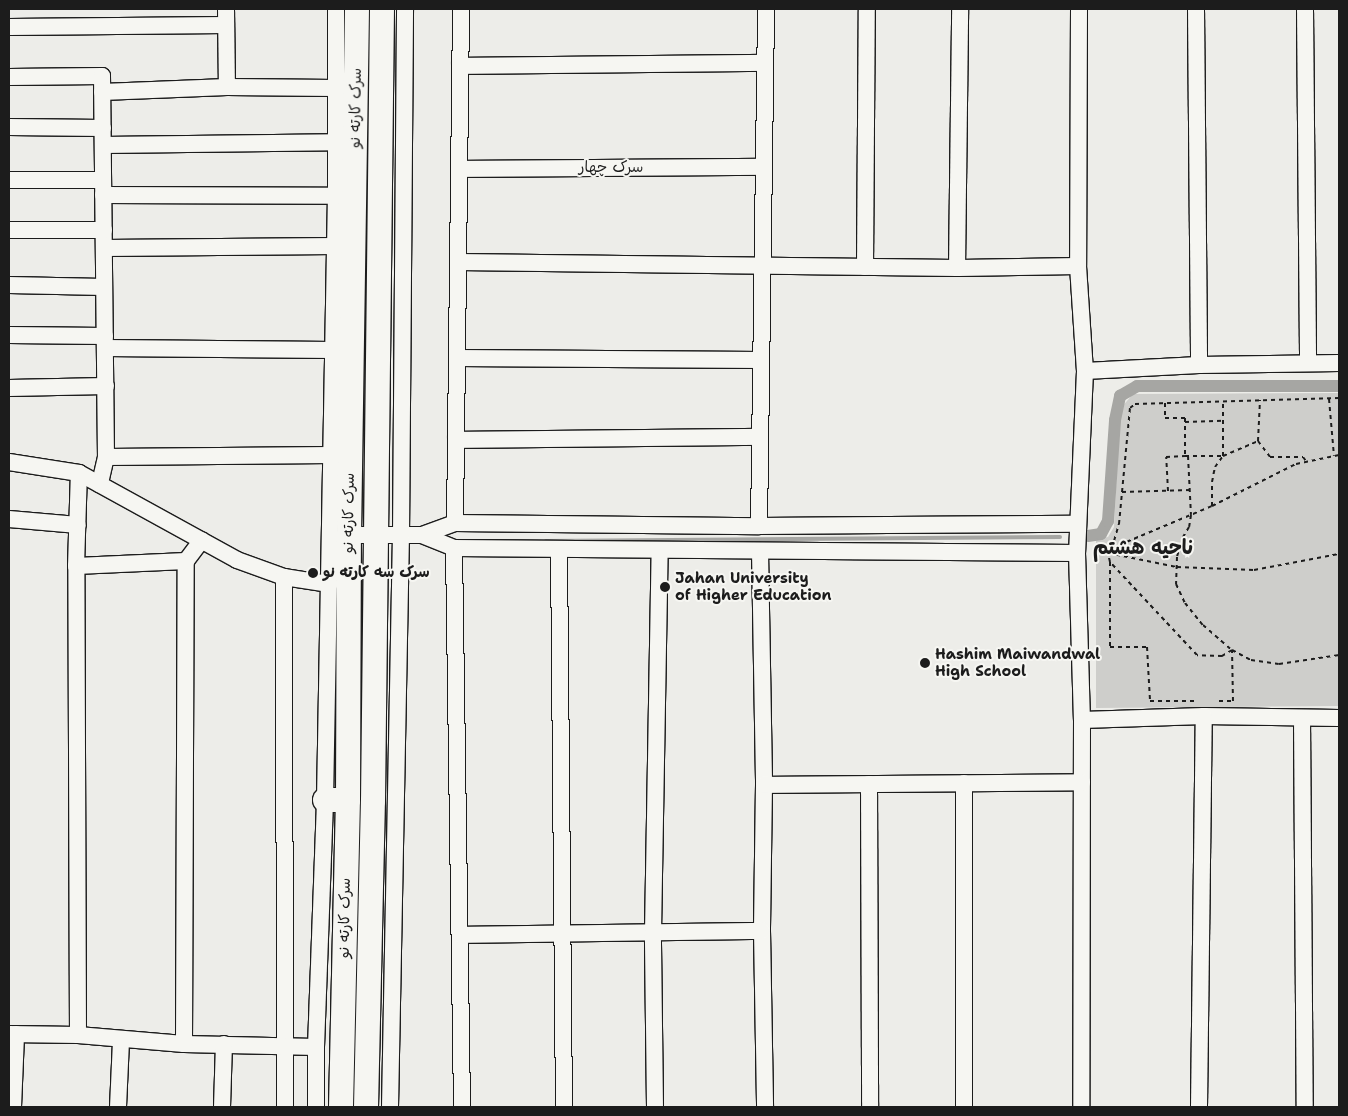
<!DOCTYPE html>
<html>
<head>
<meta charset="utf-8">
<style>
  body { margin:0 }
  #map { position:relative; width:1348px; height:1116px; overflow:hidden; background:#edede9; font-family:"Shantell Sans","Playpen Sans Arabic",sans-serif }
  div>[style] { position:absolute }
  .green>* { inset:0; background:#cececb }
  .stream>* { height:4px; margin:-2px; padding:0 2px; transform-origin:2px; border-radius:2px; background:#a6a6a3 }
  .canal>* { height:12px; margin:-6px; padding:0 6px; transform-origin:6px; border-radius:6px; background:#a6a6a3 }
  .path>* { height:2px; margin-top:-1px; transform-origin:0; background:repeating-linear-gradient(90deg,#1c1c1c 0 4px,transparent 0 8px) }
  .roads { filter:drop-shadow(1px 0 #1c1c1c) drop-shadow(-1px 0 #1c1c1c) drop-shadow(0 1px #1c1c1c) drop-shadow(0 -1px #1c1c1c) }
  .minor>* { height:16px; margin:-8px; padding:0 8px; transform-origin:8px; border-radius:8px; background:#f6f6f2 }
  .highway>* { height:24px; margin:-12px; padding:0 12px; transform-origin:12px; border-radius:12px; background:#f6f6f2 }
  .dots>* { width:14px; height:14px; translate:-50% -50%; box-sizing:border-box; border:2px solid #f6f6f2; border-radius:50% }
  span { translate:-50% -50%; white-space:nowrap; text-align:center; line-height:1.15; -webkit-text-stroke:4px #f6f6f2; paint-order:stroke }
  .street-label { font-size:15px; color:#1c1c1c }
  .poi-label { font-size:15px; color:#1c1c1c; font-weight:700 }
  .left { translate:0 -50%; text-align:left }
  .district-label { font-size:20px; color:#1c1c1c; font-weight:700 }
  .frame { position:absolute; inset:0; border:10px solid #1c1c1c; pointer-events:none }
</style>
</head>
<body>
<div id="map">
  <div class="green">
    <i style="clip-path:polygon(1339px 393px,1339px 706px,1096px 708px,1096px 539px,1108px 537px,1114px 527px,1120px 409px,1133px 394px)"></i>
  </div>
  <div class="stream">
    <i style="left:546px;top:541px;width:514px;rotate:-0.45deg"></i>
  </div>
  <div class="canal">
    <i style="left:1088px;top:536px;width:13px;rotate:-9deg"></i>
    <i style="left:1101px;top:534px;width:15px;rotate:-62deg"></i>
    <i style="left:1108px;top:521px;width:101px;rotate:-86deg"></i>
    <i style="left:1115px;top:420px;width:25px;rotate:-78deg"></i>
    <i style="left:1120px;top:396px;width:20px;rotate:-30deg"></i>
    <i style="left:1137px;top:386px;width:202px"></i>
  </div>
  <div class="path">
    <i style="left:1329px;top:399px;width:57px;rotate:85deg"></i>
    <i style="left:1165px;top:403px;width:15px;rotate:90deg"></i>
    <i style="left:1165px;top:418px;width:20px"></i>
    <i style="left:1185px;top:418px;width:38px;rotate:90deg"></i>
    <i style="left:1185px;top:456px;width:38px"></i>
    <i style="left:1223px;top:456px;width:55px;rotate:-90deg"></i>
    <i style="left:1185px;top:422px;width:38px;rotate:-2deg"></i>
    <i style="left:1258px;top:441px;width:20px;rotate:53deg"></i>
    <i style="left:1270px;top:457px;width:33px"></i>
    <i style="left:1303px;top:457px;width:5px;rotate:53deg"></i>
    <i style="left:1188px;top:456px;width:59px;rotate:87.1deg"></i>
    <i style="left:1191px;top:515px;width:12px;rotate:99deg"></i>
    <i style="left:1189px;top:527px;width:12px;rotate:121deg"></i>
    <i style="left:1183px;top:537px;width:21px;rotate:107deg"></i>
    <i style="left:1177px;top:557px;width:27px;rotate:92deg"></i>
    <i style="left:1176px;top:584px;width:21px;rotate:65deg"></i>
    <i style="left:1185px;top:603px;width:28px;rotate:51deg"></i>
    <i style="left:1203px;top:625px;width:38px;rotate:41deg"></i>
    <i style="left:1232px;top:650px;width:21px;rotate:28deg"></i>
    <i style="left:1251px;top:660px;width:28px;rotate:8deg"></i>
    <i style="left:1279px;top:664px;width:61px;rotate:-8.5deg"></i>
    <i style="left:1168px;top:491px;width:34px;rotate:-93deg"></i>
    <i style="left:1166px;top:457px;width:19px;rotate:-3deg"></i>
    <i style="left:1122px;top:492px;width:68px;rotate:-1.7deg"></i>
    <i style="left:1212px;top:506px;width:24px;rotate:-90deg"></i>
    <i style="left:1212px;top:482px;width:15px;rotate:-79deg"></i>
    <i style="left:1215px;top:467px;width:14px;rotate:-54deg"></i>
    <i style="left:1223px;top:456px;width:38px;rotate:-23deg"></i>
    <i style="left:1258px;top:441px;width:41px;rotate:-87.2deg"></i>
    <i style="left:1112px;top:548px;width:25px;rotate:-74deg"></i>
    <i style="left:1119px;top:524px;width:117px;rotate:-84.6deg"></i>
    <i style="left:1130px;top:408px;width:6px;rotate:-39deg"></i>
    <i style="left:1135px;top:404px;width:204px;rotate:-1.7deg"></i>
    <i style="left:1092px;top:553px;width:16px"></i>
    <i style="left:1108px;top:553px;width:70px;rotate:11.5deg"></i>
    <i style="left:1177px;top:567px;width:77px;rotate:2.2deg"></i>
    <i style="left:1254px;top:570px;width:86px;rotate:-10.7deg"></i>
    <i style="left:1110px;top:562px;width:85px;rotate:90deg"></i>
    <i style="left:1110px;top:647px;width:37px"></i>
    <i style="left:1147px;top:647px;width:54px;rotate:86.8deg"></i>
    <i style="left:1150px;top:701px;width:44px"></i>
    <i style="left:1219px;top:701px;width:14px"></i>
    <i style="left:1233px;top:701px;width:51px;rotate:-91.1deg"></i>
    <i style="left:1232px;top:650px;width:12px;rotate:149deg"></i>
    <i style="left:1222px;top:656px;width:25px;rotate:-178deg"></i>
    <i style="left:1197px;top:655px;width:127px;rotate:-133.1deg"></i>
    <i style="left:1110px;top:562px;width:9px;rotate:-103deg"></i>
    <i style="left:1108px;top:553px;width:6px;rotate:-51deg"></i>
    <i style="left:1112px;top:548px;width:108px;rotate:-22.8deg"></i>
    <i style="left:1212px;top:506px;width:94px;rotate:-26.6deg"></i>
    <i style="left:1296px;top:464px;width:44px;rotate:-11.8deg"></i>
  </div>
  <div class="roads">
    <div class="minor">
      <i style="left:226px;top:9px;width:78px;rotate:89.3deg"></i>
      <i style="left:1079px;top:9px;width:257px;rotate:90.2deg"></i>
      <i style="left:1078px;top:266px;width:105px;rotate:86.2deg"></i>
      <i style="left:1085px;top:371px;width:182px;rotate:92.5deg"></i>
      <i style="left:1077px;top:553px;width:167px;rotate:88.3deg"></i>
      <i style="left:1082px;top:720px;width:387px;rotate:90.1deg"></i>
      <i style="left:1196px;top:9px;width:356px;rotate:89.5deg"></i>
      <i style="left:1305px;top:9px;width:354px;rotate:89.5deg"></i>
      <i style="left:9px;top:27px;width:217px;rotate:-0.5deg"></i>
      <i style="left:460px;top:66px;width:305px;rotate:-0.6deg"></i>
      <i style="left:9px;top:77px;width:93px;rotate:-0.6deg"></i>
      <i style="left:102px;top:76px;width:381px;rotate:89.4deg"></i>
      <i style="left:106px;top:457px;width:28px;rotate:103deg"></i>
      <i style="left:102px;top:92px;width:125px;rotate:-2.3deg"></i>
      <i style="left:227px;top:87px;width:108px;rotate:0.5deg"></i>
      <i style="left:9px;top:127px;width:94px;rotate:0.6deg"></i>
      <i style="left:103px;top:145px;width:233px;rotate:-0.7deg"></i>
      <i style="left:459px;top:169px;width:305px;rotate:-0.4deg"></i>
      <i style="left:9px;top:180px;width:94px"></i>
      <i style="left:103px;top:195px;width:233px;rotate:0.2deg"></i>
      <i style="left:9px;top:230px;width:95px"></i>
      <i style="left:104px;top:248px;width:231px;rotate:-0.5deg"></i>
      <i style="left:458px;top:262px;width:499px;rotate:0.7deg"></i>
      <i style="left:957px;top:268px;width:121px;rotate:-0.9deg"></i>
      <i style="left:865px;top:267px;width:258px;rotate:-89.6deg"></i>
      <i style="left:957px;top:268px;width:259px;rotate:-89.3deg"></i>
      <i style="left:9px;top:285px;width:95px;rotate:1.2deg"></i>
      <i style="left:9px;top:335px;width:96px;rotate:0.6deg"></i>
      <i style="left:105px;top:348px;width:228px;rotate:0.5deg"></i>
      <i style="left:457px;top:358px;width:304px;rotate:0.4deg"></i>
      <i style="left:1085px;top:371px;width:114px;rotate:-3deg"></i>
      <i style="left:1199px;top:365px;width:140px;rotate:-0.8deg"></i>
      <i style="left:9px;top:388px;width:97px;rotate:-1.2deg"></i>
      <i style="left:456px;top:440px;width:304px;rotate:-0.6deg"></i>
      <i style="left:106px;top:457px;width:225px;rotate:-0.5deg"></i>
      <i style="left:9px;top:462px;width:71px;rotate:8.9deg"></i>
      <i style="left:79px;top:473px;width:180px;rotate:28.8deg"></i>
      <i style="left:237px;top:560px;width:50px;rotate:19.9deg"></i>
      <i style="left:284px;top:577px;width:46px;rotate:8.8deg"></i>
      <i style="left:9px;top:519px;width:69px;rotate:5deg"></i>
      <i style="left:455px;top:523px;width:514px;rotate:-89.33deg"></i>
      <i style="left:759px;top:526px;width:517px;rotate:-89.22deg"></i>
      <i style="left:349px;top:535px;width:73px"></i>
      <i style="left:422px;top:535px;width:35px;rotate:-20deg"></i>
      <i style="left:455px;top:523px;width:304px;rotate:0.6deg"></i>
      <i style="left:759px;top:526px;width:318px;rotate:-0.4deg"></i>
      <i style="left:422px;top:535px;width:35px;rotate:22deg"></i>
      <i style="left:454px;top:548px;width:623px;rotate:0.46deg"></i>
      <i style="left:454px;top:548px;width:559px;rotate:89.18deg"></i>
      <i style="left:559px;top:550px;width:557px;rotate:89.49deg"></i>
      <i style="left:760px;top:551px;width:234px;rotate:89deg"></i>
      <i style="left:764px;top:785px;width:146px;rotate:90.8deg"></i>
      <i style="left:762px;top:931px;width:176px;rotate:89deg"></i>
      <i style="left:76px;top:566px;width:110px;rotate:-2.6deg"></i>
      <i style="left:284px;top:577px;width:530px;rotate:89.89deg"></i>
      <i style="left:1302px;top:719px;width:388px;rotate:89.6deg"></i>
      <i style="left:1082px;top:720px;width:122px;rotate:-1.9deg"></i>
      <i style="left:1204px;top:716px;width:135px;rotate:0.8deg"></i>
      <i style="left:869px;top:784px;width:323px;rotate:89.8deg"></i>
      <i style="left:764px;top:785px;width:318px;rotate:-0.5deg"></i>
      <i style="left:461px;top:935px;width:301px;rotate:-0.8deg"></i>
      <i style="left:9px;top:1034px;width:69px;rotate:0.8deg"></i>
      <i style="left:78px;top:1035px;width:106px;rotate:4.9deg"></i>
      <i style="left:184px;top:1044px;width:132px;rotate:1.3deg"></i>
      <i style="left:78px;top:1035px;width:469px;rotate:-90.2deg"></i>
      <i style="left:76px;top:566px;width:93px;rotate:-88.2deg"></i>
      <i style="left:184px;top:1044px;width:483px;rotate:-89.8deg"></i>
      <i style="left:186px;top:561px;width:26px;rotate:-53deg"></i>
      <i style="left:13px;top:1107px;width:73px;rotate:-87.6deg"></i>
      <i style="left:118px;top:1107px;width:67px;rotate:-87.4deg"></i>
      <i style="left:222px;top:1107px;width:63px;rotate:-88.2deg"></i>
      <i style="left:316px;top:1107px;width:60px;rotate:-90deg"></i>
      <i style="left:316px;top:1047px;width:247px;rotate:-87.9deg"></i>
      <i style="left:325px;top:800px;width:604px;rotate:-88.96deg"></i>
      <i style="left:336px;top:196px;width:187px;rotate:-90deg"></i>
      <i style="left:390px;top:1107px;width:572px;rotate:-88.9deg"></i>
      <i style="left:401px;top:535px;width:526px;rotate:-89.56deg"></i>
      <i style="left:655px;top:1107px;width:175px;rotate:-90.7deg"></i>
      <i style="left:653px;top:932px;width:382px;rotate:-89deg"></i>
      <i style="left:964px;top:1107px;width:324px;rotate:-90deg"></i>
      <i style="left:1199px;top:1107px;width:391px;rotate:-89.3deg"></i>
    </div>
    <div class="highway">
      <i style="left:325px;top:800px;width:23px"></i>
      <i style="left:341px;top:1107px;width:307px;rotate:-88.7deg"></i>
      <i style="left:348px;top:800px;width:265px;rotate:-89.8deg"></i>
      <i style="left:349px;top:535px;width:526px;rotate:-89.13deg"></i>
      <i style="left:366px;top:1107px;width:306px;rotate:-88.7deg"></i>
      <i style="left:373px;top:801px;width:792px;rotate:-89.35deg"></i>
    </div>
  </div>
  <div class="dots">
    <i style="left:313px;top:573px;background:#1c1c1c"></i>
    <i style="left:665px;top:587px;background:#1c1c1c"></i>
    <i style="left:925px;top:663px;background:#1c1c1c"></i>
  </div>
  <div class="street-label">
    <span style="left:356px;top:108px;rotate:-89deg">سرک کارته نو</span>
    <span style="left:611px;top:168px">سرک چهار</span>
    <span style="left:349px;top:513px;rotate:-89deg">سرک کارته نو</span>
    <span style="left:345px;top:918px;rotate:-89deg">سرک کارته نو</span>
  </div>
  <div class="poi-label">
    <span class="left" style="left:323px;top:573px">سرک سه کارته نو</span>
    <span class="left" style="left:675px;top:587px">Jahan University<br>of Higher Education</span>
    <span class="left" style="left:935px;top:663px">Hashim Maiwandwal<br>High School</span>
  </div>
  <div class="district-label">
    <span style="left:1143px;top:547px">ناحیه هشتم</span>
  </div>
  <div class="frame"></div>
</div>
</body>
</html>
